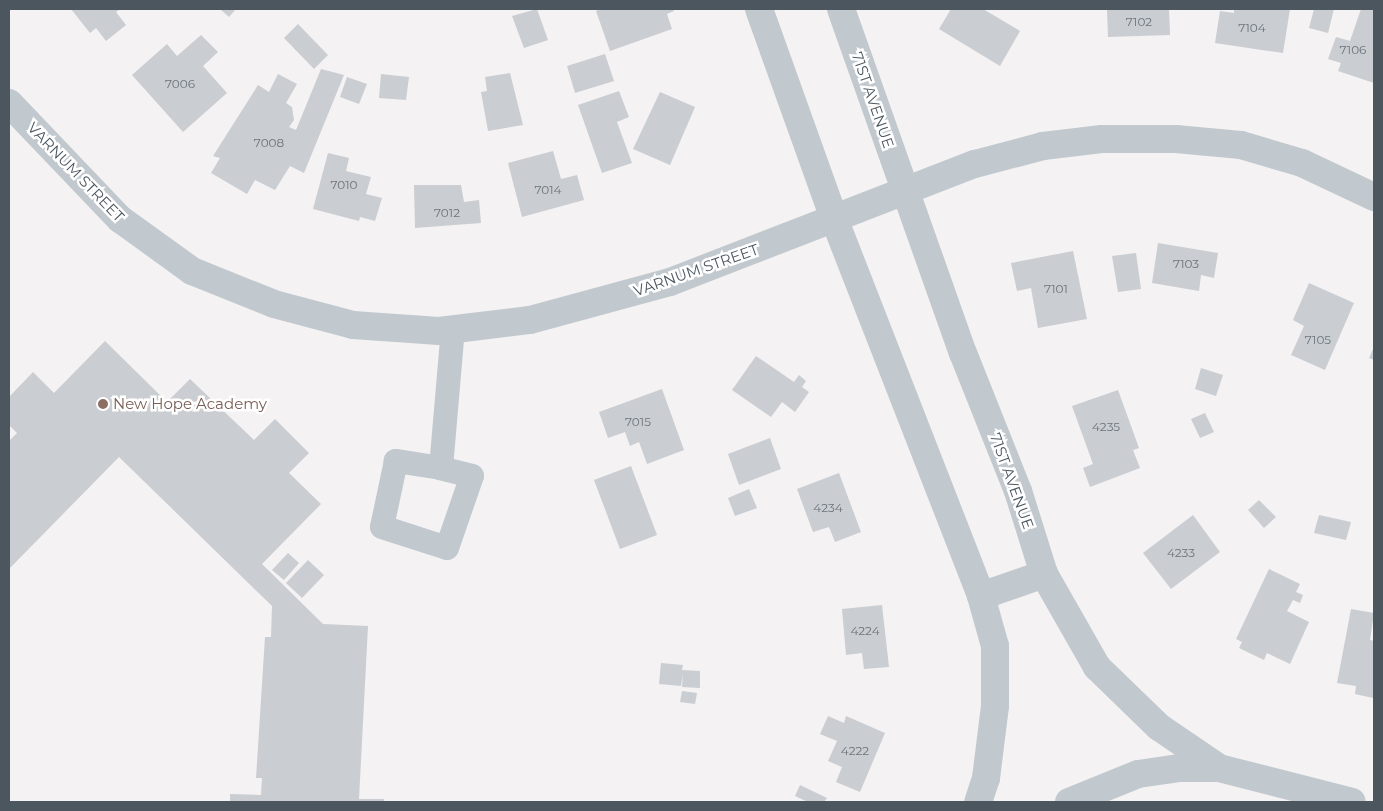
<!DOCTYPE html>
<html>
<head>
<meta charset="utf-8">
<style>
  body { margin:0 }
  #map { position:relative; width:1383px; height:811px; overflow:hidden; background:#f4f2f2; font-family:Montserrat,sans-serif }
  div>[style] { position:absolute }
  .building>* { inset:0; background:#cacdd1 }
  .lane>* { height:24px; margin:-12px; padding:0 12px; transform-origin:12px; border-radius:12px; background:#c1c9cf }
  .street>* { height:28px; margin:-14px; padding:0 14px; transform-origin:14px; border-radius:14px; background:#c1c9cf }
  .dots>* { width:14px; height:14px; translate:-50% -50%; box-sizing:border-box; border:2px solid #fff; border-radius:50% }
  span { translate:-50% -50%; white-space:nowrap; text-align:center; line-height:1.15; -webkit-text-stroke:5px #fff; paint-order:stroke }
  .number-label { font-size:12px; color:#6b747b }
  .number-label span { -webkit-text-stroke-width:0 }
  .street-label { font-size:15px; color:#4b565e }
  .education-label { font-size:15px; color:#785e54 }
  .left { translate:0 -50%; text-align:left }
  .frame { position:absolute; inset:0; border:10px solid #4b565e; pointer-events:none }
</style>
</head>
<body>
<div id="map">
  <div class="building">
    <i style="clip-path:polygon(71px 9px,120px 9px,116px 12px,126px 25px,106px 41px,96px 28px,90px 33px)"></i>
    <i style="clip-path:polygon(220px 9px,236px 9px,229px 17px)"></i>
    <i style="clip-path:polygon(537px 9px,548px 40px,524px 48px,512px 16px)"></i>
    <i style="clip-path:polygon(601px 9px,673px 9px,674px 11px,667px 14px,672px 29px,610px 51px,596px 11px)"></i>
    <i style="clip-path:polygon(951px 9px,983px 9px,1020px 31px,1000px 66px,939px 29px)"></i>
    <i style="clip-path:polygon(1107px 9px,1169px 9px,1170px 35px,1108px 37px)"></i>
    <i style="clip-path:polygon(1234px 9px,1290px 9px,1283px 53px,1215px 43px,1220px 11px,1234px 13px)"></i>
    <i style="clip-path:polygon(1314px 9px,1334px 9px,1328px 33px,1309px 28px)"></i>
    <i style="clip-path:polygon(1361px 9px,1374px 9px,1374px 83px,1338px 71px,1341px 63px,1328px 59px,1336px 37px,1350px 41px)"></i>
    <i style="clip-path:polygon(298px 24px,328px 55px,314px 69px,284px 38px)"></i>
    <i style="clip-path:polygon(201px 35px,218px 52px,203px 66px,227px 93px,183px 132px,132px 75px,167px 44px,177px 56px)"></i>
    <i style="clip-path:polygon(605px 54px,614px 81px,575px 93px,567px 66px)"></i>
    <i style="clip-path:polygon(321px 69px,344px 75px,304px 173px,290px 166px,275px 190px,255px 180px,247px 194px,211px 173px,220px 158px,213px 156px,258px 85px,269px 92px,278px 74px,297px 84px,286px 103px,292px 107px,294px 120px,289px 127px,296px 130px)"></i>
    <i style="clip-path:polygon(510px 73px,523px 125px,488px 131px,481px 92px,487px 91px,485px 77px)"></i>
    <i style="clip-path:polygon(381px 74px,409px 77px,406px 100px,379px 98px)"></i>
    <i style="clip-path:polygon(347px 77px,367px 84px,359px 104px,340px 97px)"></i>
    <i style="clip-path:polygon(619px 91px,629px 117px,617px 122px,632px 163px,602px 173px,578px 105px)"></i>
    <i style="clip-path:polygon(660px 92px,695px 107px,670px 165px,633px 149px)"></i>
    <i style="clip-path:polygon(553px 151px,561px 179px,577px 175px,584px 200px,522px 217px,508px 163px)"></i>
    <i style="clip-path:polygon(328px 153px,349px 158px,346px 171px,371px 177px,366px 194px,382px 198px,375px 221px,360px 217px,359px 221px,313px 209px)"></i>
    <i style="clip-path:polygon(414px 185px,461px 185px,464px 202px,479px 200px,481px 223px,415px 228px)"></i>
    <i style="clip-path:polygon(1158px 243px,1218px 253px,1214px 278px,1201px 275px,1199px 291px,1152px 283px)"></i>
    <i style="clip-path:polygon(1073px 251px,1087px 319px,1038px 328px,1031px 288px,1017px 291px,1011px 263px)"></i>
    <i style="clip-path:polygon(1136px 253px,1141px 289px,1118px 292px,1112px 256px)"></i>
    <i style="clip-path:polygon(1309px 283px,1354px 303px,1325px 370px,1291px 355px,1304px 326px,1293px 320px)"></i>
    <i style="clip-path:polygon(105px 341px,167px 402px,190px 379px,254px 440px,275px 419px,309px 453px,289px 473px,321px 504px,262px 564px,323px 624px,368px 626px,359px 799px,384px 799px,384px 802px,230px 802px,230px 794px,261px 795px,262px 778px,256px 778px,265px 637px,271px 637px,272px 606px,119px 457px,9px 569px,9px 441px,17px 433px,9px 425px,9px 397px,33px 372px,54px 393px)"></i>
    <i style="clip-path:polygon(1374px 347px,1374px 360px,1369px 358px)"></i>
    <i style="clip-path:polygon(756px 356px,794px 382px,799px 375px,806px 381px,802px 387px,809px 392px,795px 412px,782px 402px,771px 417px,732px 390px)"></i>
    <i style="clip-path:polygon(1201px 368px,1223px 375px,1216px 396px,1195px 389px)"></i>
    <i style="clip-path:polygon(662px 389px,684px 450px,647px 464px,639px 442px,630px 446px,625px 432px,608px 438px,599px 412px)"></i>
    <i style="clip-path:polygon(1118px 390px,1139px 448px,1133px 450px,1140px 468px,1090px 487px,1083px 468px,1093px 464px,1072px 406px)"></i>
    <i style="clip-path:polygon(1205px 413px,1214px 432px,1200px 438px,1191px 419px)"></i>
    <i style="clip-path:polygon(770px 438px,781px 469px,739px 485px,728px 454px)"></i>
    <i style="clip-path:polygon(631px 466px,657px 535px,620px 549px,594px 480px)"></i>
    <i style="clip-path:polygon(839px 473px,861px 532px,835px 542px,829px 527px,813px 532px,797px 489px)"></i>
    <i style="clip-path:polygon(749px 489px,757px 508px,735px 516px,728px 498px)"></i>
    <i style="clip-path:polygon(1259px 500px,1276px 517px,1264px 528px,1248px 510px)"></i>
    <i style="clip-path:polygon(1193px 515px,1220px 552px,1171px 589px,1143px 553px)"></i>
    <i style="clip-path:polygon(1319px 515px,1351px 522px,1346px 540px,1314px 533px)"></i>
    <i style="clip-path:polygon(288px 553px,299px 563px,284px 580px,272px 570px)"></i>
    <i style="clip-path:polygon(308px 560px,324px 575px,302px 598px,286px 583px)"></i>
    <i style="clip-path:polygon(1269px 569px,1300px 584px,1296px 592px,1303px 595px,1300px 603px,1293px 600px,1287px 611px,1309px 622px,1290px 664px,1267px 653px,1264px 660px,1239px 648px,1242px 642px,1236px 639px)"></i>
    <i style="clip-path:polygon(882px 605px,889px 667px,864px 669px,862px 653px,846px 655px,842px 609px)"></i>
    <i style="clip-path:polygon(1351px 609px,1374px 613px,1370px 640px,1374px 641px,1373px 698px,1355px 694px,1356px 686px,1337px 683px)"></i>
    <i style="clip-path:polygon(661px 663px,683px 665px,682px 670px,700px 671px,700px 688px,682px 687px,683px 673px,681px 686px,659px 684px)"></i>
    <i style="clip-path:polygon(682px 691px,697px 693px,695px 704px,680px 702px)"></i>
    <i style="clip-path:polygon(828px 716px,844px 723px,846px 716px,885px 733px,860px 792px,836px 782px,842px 767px,828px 761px,837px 741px,820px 734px)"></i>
    <i style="clip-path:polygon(800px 785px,827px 798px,824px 802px,808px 802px,795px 796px)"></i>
  </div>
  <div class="lane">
    <i style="left:441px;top:468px;width:46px;rotate:-171.2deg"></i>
    <i style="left:396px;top:461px;width:67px;rotate:102deg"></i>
    <i style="left:382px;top:527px;width:68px;rotate:17.9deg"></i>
    <i style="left:447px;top:548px;width:76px;rotate:-70.9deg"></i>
    <i style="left:472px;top:476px;width:32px;rotate:-166deg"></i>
    <i style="left:441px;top:468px;width:140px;rotate:-85.1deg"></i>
  </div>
  <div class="street">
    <i style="left:759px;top:9px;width:225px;rotate:70.3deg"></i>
    <i style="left:835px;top:221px;width:402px;rotate:68.7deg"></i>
    <i style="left:981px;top:596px;width:52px;rotate:74.4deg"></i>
    <i style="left:995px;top:646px;width:60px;rotate:90deg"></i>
    <i style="left:995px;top:706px;width:73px;rotate:97.1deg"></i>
    <i style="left:986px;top:778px;width:25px;rotate:108deg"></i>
    <i style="left:841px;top:9px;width:365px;rotate:70.5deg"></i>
    <i style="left:963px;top:353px;width:149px;rotate:68.3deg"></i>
    <i style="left:1018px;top:491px;width:87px;rotate:72.6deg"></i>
    <i style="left:1044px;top:574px;width:107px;rotate:60.3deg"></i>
    <i style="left:1097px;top:667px;width:86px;rotate:44.1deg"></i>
    <i style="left:1159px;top:727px;width:73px;rotate:34.3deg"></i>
    <i style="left:1219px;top:768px;width:137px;rotate:14.3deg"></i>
    <i style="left:9px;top:103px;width:161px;rotate:46.3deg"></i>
    <i style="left:120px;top:219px;width:89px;rotate:35.8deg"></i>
    <i style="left:192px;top:271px;width:88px;rotate:21.9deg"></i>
    <i style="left:274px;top:304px;width:82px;rotate:14.9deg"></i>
    <i style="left:353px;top:325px;width:86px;rotate:4deg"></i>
    <i style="left:439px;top:331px;width:92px;rotate:-6.9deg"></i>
    <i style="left:530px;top:320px;width:145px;rotate:-15.2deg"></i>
    <i style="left:670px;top:282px;width:327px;rotate:-21.2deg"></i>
    <i style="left:975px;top:164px;width:70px;rotate:-14.8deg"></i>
    <i style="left:1043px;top:146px;width:59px;rotate:-6.8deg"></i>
    <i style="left:1102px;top:139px;width:74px"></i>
    <i style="left:1176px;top:139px;width:65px;rotate:5.3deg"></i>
    <i style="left:1241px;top:145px;width:64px;rotate:16.4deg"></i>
    <i style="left:1302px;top:163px;width:80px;rotate:25.3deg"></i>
    <i style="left:981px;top:596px;width:67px;rotate:-19.2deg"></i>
    <i style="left:1069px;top:802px;width:74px;rotate:-22.1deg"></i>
    <i style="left:1138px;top:774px;width:41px;rotate:-8.3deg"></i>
    <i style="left:1179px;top:768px;width:40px"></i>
  </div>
  <div class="dots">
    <i style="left:103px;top:404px;background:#8d6e63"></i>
  </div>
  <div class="number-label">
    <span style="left:1139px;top:22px">7102</span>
    <span style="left:1252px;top:28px">7104</span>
    <span style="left:1353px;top:50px">7106</span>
    <span style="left:180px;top:84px">7006</span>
    <span style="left:269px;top:143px">7008</span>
    <span style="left:344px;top:185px">7010</span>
    <span style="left:548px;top:190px">7014</span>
    <span style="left:447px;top:213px">7012</span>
    <span style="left:1186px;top:264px">7103</span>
    <span style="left:1056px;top:289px">7101</span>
    <span style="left:1318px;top:340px">7105</span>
    <span style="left:638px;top:422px">7015</span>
    <span style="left:1106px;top:427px">4235</span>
    <span style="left:828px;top:508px">4234</span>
    <span style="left:1181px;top:553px">4233</span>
    <span style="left:865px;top:631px">4224</span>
    <span style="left:855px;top:751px">4222</span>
  </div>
  <div class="street-label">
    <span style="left:873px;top:100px;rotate:71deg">71ST AVENUE</span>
    <span style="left:76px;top:172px;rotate:46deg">VARNUM STREET</span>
    <span style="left:696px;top:270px;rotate:-19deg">VARNUM STREET</span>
    <span style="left:1012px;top:481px;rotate:70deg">71ST AVENUE</span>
  </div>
  <div class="education-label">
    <span class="left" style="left:113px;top:404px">New Hope Academy</span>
  </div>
  <div class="frame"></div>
</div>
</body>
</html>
